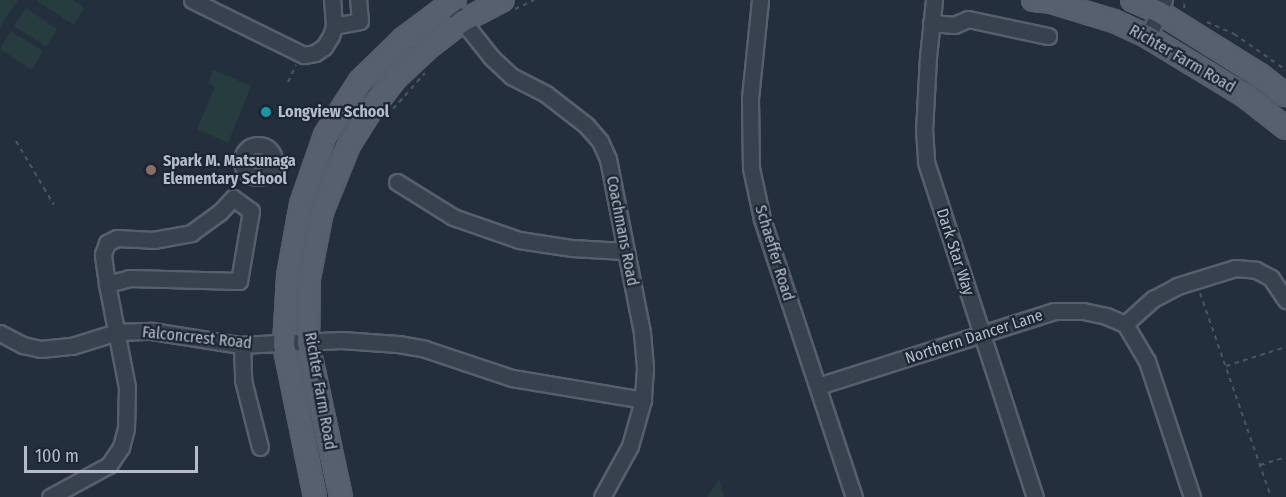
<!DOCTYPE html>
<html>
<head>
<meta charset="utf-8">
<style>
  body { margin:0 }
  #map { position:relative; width:1286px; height:497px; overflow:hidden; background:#242f3e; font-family:"Fira Sans Condensed",sans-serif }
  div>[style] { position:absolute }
  .green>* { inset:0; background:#263c3f }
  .path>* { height:2px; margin-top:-1px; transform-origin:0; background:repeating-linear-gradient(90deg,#44595c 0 4.5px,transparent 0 9px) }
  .roads { filter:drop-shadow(2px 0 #565f6c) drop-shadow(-2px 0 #565f6c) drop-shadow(0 2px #565f6c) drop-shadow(0 -2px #565f6c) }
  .minor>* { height:15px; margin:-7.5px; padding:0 7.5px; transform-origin:7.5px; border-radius:7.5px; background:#38414e }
  .minor>.ring { margin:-7.5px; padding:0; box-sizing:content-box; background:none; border:15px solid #38414e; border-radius:50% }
  .major>* { height:20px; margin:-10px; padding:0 10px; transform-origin:10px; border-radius:10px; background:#56606e }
  .dots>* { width:16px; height:16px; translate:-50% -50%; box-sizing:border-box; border:3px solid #1d2633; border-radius:50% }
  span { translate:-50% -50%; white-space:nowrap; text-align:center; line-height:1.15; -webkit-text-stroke:4.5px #1d2633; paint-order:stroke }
  .street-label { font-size:16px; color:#b4bcc9 }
  .poi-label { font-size:16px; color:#b4bcc9; font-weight:700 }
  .left { translate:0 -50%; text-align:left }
  .scale { position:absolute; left:24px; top:446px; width:174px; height:27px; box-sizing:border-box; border:3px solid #b4bcc9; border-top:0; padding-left:8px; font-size:18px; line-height:21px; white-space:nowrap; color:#b4bcc9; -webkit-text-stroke:4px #1d2633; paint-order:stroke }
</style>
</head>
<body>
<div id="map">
  <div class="green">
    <i style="clip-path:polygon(0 0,18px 0,0 27px)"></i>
    <i style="clip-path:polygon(36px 0,73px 0,84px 8px,74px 25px)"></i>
    <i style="clip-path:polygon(26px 8px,57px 29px,46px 47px,14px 26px)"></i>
    <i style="clip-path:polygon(11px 31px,43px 51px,32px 70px,0 49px)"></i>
    <i style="clip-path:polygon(213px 70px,251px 86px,228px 143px,197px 129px,215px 87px,208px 83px)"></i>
    <i style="clip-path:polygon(719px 480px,724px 497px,707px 497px)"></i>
  </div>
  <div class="path">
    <i style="left:1184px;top:8px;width:8px;rotate:-83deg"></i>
    <i style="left:515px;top:9px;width:21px;rotate:-25deg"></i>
    <i style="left:1207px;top:22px;width:30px;rotate:24deg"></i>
    <i style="left:1234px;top:34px;width:63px;rotate:34.7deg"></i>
    <i style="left:288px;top:82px;width:19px;rotate:-65deg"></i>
    <i style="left:393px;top:109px;width:48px;rotate:-48.4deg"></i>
    <i style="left:16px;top:141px;width:74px;rotate:59.3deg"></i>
    <i style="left:1200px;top:293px;width:216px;rotate:70.8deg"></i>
    <i style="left:1226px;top:366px;width:63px;rotate:-17.6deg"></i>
    <i style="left:1260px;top:465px;width:27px;rotate:-17deg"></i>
  </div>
  <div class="roads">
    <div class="minor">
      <i style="left:192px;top:0;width:125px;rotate:26.2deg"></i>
      <i style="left:304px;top:55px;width:11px;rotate:-10deg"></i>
      <i style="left:315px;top:53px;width:11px;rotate:-34deg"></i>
      <i style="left:324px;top:47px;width:13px;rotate:-58deg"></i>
      <i style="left:331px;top:36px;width:10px;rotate:-73deg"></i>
      <i style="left:334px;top:26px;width:26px;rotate:-94deg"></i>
      <i style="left:760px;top:0;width:99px;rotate:95.8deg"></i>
      <i style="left:750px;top:98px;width:70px;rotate:89.2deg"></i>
      <i style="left:751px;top:168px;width:52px;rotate:77.8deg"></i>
      <i style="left:762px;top:219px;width:293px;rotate:71.7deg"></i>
      <i style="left:934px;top:0;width:57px;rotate:96deg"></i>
      <i style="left:928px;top:57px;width:73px;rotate:93.1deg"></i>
      <i style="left:924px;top:130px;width:32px;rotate:86deg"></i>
      <i style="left:926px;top:162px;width:352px;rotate:72deg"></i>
      <i style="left:457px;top:14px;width:56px;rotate:51.5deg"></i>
      <i style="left:492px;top:58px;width:26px;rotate:43deg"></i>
      <i style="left:511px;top:76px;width:39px;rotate:27deg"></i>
      <i style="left:546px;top:94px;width:51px;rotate:37.8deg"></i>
      <i style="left:586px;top:125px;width:21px;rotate:49deg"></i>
      <i style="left:600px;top:141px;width:20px;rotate:66deg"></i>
      <i style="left:608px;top:159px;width:177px;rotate:78.9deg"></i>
      <i style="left:642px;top:333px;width:35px;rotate:85deg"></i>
      <i style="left:645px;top:368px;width:32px;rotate:94deg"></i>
      <i style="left:643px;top:400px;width:48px;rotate:105.8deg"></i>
      <i style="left:630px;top:446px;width:58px;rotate:118.8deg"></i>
      <i style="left:931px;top:23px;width:23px;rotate:5deg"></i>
      <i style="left:954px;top:25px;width:15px;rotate:-23deg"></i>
      <i style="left:968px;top:19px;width:82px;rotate:12deg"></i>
      <i style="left:334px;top:26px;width:26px;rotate:-11deg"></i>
      <i style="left:360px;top:21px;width:21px;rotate:-95deg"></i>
      <i style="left:1148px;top:37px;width:40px;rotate:-66.6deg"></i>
      <i class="ring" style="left:242px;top:145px;width:17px;height:17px"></i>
      <i style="left:397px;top:182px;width:66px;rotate:32deg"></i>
      <i style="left:453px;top:217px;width:70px;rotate:19.2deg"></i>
      <i style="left:519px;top:240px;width:54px;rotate:8.6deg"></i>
      <i style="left:572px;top:248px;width:52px;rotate:3.3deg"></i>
      <i style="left:1125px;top:324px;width:38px;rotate:-42deg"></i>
      <i style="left:1153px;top:299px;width:27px;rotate:-28deg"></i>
      <i style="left:1177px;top:286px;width:61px;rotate:-17.2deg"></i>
      <i style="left:1235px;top:268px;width:21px;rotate:5deg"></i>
      <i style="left:1256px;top:270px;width:17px;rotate:28deg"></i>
      <i style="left:1271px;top:278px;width:27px;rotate:56deg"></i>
      <i style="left:0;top:333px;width:26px;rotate:28deg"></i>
      <i style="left:23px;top:345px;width:18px;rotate:13deg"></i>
      <i style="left:41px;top:349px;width:31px;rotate:-6deg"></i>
      <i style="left:72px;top:346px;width:47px;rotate:-17.3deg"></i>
      <i style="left:117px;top:332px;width:35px;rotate:-2deg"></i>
      <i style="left:152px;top:331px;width:88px;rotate:9.1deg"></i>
      <i style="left:239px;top:345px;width:102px;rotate:-2.8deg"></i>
      <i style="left:341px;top:340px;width:57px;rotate:4deg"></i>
      <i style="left:398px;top:344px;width:27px;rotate:10deg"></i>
      <i style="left:425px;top:349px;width:92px;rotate:18.4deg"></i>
      <i style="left:512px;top:378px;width:133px;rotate:9.5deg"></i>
      <i style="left:242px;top:345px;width:35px;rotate:88deg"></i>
      <i style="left:243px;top:380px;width:69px;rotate:75.8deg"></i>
      <i style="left:818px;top:386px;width:248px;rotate:-17.6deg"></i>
      <i style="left:1054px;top:311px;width:29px"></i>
      <i style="left:1083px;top:311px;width:24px;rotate:12deg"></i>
      <i style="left:1106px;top:316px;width:21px;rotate:23deg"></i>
      <i style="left:1125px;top:324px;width:43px;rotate:59.3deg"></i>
      <i style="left:1147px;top:361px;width:143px;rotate:71.7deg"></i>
      <i style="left:50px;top:497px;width:67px;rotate:-28.5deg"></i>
      <i style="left:109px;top:465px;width:22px;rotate:-56deg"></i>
      <i style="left:121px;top:447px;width:20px;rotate:-75deg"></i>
      <i style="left:126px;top:428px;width:41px;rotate:-88.6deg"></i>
      <i style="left:127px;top:387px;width:105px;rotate:-101deg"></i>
      <i style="left:107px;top:284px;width:30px;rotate:-98deg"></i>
      <i style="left:103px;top:254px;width:12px;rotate:-70deg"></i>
      <i style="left:107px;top:243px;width:11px;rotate:-27deg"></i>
      <i style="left:117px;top:238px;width:36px;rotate:3deg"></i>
      <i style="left:153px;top:240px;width:39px;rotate:-10deg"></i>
      <i style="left:191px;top:233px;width:36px;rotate:-36deg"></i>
      <i style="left:220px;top:212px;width:19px;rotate:-47deg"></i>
      <i style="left:233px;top:198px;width:22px;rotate:36deg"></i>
      <i style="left:251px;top:211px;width:71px;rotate:99.7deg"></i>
      <i style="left:239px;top:281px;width:109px;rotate:-178.4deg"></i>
      <i style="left:130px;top:278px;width:24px;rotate:165deg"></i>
    </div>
    <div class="major">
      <i style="left:1033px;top:0;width:18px;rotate:6deg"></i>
      <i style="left:1051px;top:2px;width:66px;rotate:16.8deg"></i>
      <i style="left:1114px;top:21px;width:38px;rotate:25deg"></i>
      <i style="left:1148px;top:37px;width:114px;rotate:31.3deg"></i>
      <i style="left:1245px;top:96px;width:52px;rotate:38deg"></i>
      <i style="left:1132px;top:0;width:30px;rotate:24deg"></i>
      <i style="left:1159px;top:12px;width:119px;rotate:32deg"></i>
      <i style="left:1260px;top:75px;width:33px;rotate:38deg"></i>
      <i style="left:315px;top:497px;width:156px;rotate:-101.5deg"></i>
      <i style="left:284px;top:344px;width:68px;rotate:-86.6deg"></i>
      <i style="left:288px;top:276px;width:73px;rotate:-79.8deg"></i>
      <i style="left:301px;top:204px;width:73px;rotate:-70.8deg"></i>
      <i style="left:325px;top:135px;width:64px;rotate:-57.1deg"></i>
      <i style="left:360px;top:81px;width:60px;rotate:-44.3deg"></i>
      <i style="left:403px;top:39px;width:65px;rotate:-36.9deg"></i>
      <i style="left:341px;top:497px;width:157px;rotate:-102.1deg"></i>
      <i style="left:308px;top:343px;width:65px;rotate:-89.1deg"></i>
      <i style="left:309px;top:278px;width:67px;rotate:-78.9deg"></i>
      <i style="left:322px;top:212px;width:72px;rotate:-68.1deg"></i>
      <i style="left:349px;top:145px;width:41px;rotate:-57.8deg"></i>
      <i style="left:371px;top:110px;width:41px;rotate:-52deg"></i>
      <i style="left:396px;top:78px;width:45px;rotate:-43.2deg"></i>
      <i style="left:429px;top:47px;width:43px;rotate:-37.4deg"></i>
      <i style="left:463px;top:21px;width:45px;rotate:-27.7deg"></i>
    </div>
  </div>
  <div class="dots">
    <i style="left:266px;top:112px;background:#0f9aa8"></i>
    <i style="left:151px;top:170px;background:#8d6e63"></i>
  </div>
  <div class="street-label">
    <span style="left:1182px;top:59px;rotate:30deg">Richter Farm Road</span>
    <span style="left:622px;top:231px;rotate:79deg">Coachmans Road</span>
    <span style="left:955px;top:252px;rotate:72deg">Dark Star Way</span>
    <span style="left:774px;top:253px;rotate:73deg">Schaeffer Road</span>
    <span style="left:974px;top:337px;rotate:-18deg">Northern Dancer Lane</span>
    <span style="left:197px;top:338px;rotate:6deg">Falconcrest Road</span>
    <span style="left:320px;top:391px;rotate:80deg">Richter Farm Road</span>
  </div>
  <div class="poi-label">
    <span class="left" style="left:278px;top:112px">Longview School</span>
    <span class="left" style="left:163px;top:170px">Spark M. Matsunaga<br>Elementary School</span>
  </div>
  <div class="scale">100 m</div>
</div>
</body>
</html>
